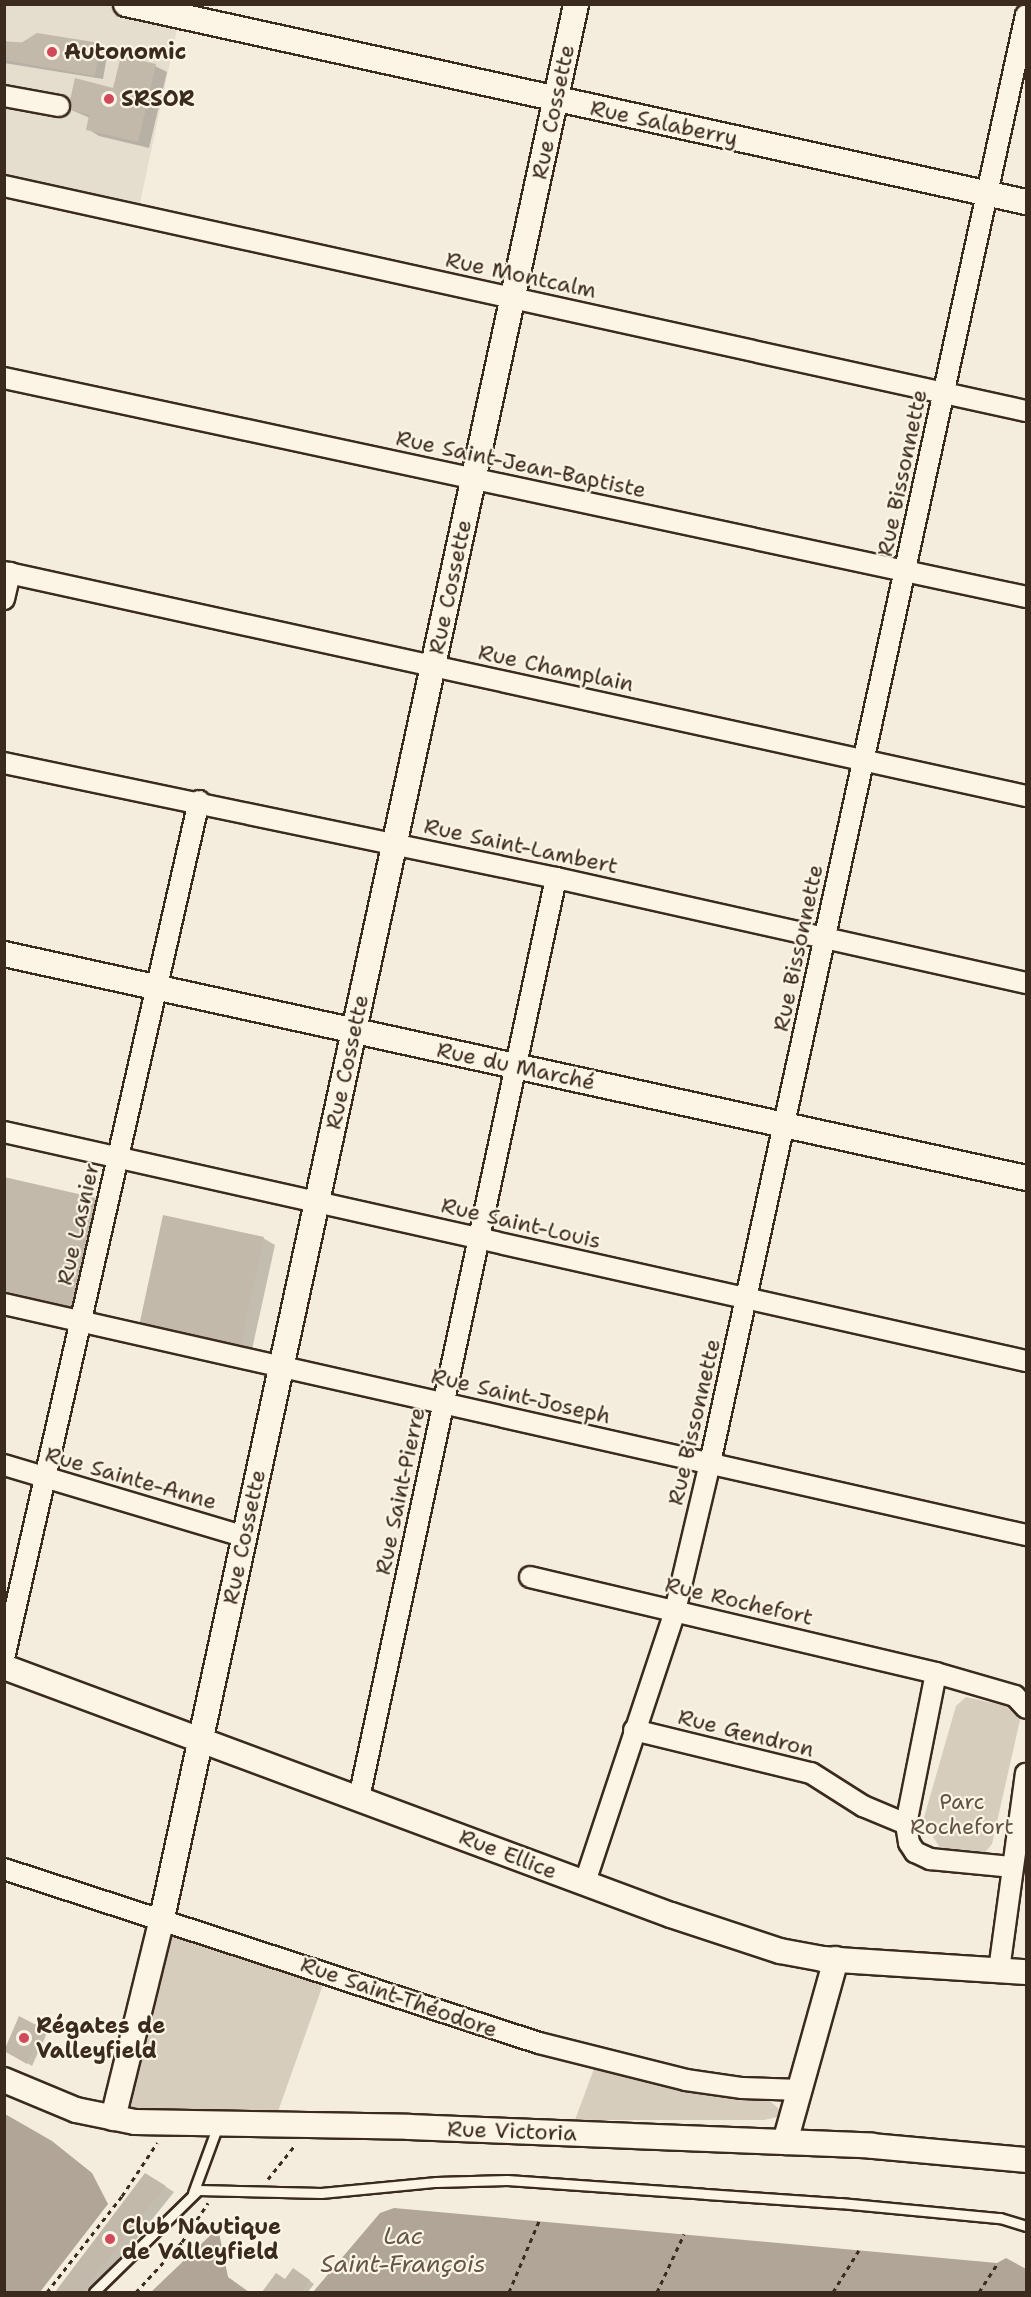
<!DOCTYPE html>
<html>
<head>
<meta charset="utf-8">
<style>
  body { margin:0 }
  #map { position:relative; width:1031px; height:2297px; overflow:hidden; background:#f4eddd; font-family:"Shantell Sans",sans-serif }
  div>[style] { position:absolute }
  .built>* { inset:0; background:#e5ddce }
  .green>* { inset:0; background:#d6cdbd }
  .water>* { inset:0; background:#b0a596 }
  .shadow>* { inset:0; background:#0003 }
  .building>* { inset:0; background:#c3b9aa }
  .path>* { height:3px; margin-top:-1.5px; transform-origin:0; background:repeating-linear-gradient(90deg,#3b2a1e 0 4.5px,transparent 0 9px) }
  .roads { filter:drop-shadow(2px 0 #3b2a1e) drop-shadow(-2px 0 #3b2a1e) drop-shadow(0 2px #3b2a1e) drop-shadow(0 -2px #3b2a1e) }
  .service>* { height:9px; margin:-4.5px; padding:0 4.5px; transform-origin:4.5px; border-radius:4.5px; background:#fcf5e5 }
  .minor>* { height:20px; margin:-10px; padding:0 10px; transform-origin:10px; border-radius:10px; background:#fcf5e5 }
  .tertiary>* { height:24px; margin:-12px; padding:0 12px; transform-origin:12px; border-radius:12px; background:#fcf5e5 }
  .dots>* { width:16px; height:16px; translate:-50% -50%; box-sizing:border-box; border:3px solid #fcf5e5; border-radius:50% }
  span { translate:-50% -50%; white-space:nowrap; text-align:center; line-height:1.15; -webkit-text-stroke:4.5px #fcf5e5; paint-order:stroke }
  .poi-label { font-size:22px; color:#3b2a1e; font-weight:700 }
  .left { translate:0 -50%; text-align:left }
  .street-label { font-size:22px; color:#3b2a1e }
  .park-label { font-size:22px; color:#625346 }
  .water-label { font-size:24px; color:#645548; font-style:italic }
  .frame { position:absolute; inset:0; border:6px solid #3b2a1e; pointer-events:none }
</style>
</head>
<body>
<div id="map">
  <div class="built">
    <i style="clip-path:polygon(152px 4px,181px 10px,139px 208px,5px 176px,5px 5px)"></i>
  </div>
  <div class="green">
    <i style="clip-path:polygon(966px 1697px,1006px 1706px,1020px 1720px,992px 1844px,982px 1856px,942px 1851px,923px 1821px,956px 1706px)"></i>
    <i style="clip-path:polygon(167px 1927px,325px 1979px,275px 2120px,166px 2116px,122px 2109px)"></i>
    <i style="clip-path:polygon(595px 2066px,681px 2090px,770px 2101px,780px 2110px,778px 2117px,764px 2120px,575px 2120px)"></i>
  </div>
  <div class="water">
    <i style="clip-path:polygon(5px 2114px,52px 2141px,92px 2173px,108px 2204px,40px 2292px,5px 2292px)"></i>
    <i style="clip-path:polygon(394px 2208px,997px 2263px,1006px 2258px,1026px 2269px,1026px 2292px,313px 2292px,380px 2213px)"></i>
    <i style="clip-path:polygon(218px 2228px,228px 2277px,249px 2292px,151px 2292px)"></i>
  </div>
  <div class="shadow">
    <i style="clip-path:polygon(4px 42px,100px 45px,108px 50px,103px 79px,4px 63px)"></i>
    <i style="clip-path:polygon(155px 66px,167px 72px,149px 148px,99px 136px,88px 129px,90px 118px,69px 109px,115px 90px)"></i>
    <i style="clip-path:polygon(96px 1199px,107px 1206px,82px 1317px,4px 1299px)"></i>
    <i style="clip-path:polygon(263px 1238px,275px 1245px,251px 1354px,152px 1332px)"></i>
    <i style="clip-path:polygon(20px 2018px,47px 2033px,32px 2066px,5px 2050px)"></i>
    <i style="clip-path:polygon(154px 2179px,174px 2192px,94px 2292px,57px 2292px)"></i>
    <i style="clip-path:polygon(299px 2273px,314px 2284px,308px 2292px,264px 2292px)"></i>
  </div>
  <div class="building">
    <i style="clip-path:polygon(37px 33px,100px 43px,95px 76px,4px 60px,4px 41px,21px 43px)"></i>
    <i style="clip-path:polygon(121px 56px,156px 64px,138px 142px,86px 130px,89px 115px,68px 109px,75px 78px,113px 88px)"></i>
    <i style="clip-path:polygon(4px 1177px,96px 1198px,70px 1311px,4px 1296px)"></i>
    <i style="clip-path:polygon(163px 1215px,264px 1237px,240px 1348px,139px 1326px)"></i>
    <i style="clip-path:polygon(19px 2016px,42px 2028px,27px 2064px,4px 2051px)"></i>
    <i style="clip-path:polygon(145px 2173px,166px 2186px,82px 2292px,55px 2292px)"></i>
    <i style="clip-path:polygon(293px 2268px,310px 2280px,301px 2292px,262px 2292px,276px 2273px,285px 2279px)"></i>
  </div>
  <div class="path">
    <i style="left:268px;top:2179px;width:43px;rotate:-51.5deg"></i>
    <i style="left:47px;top:2292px;width:122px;rotate:-52deg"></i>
    <i style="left:122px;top:2196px;width:64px;rotate:-56.6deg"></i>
    <i style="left:136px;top:2292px;width:68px;rotate:-47.4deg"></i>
    <i style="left:182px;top:2242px;width:47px;rotate:-56.3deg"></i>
    <i style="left:509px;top:2292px;width:77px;rotate:-67.1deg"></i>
    <i style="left:657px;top:2292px;width:64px;rotate:-65deg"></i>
    <i style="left:833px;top:2292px;width:49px;rotate:-58.2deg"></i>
    <i style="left:979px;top:2292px;width:35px;rotate:-57deg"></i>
  </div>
  <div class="roads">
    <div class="service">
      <i style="left:193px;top:2193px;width:72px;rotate:-69.8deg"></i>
      <i style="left:94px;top:2292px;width:146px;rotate:-44.4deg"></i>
      <i style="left:198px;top:2190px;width:123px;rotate:1.4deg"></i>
      <i style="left:321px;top:2193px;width:116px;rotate:-5.5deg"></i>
      <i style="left:436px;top:2182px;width:71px;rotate:-1.6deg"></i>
      <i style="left:507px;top:2180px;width:334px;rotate:4deg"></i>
      <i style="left:840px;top:2203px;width:161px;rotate:5.4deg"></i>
      <i style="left:1000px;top:2218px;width:27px;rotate:17deg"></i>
    </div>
    <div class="minor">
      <i style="left:4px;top:96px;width:56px;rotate:10.3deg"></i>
      <i style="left:4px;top:186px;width:1046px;rotate:12.42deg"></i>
      <i style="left:4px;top:378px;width:1045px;rotate:12.09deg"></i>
      <i style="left:4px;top:572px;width:1046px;rotate:12.36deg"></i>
      <i style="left:4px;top:599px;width:27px;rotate:-77deg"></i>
      <i style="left:4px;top:763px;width:564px;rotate:11.77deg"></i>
      <i style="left:556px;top:878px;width:482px;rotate:12.6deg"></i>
      <i style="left:4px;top:1132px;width:1047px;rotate:12.63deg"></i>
      <i style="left:4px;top:1304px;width:1048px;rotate:12.74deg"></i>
      <i style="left:4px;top:1465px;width:252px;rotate:16.6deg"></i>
      <i style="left:530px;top:1577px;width:417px;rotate:13.3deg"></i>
      <i style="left:936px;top:1673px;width:82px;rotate:16.2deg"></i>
      <i style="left:1015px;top:1696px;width:16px;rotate:47deg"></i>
      <i style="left:4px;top:1658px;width:879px;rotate:-77.18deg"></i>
      <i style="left:936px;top:1673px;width:154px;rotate:101.2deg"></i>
      <i style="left:906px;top:1824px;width:19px;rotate:81deg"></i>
      <i style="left:909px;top:1843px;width:11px;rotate:56deg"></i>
      <i style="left:915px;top:1852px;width:17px;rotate:25deg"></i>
      <i style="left:930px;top:1859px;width:81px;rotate:5.6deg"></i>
      <i style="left:634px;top:1730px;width:182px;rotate:13.7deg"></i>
      <i style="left:811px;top:1773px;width:62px;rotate:32.4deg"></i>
      <i style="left:863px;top:1806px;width:47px;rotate:22.7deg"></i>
      <i style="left:359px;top:1798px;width:941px;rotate:-77.91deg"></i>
      <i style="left:4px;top:1869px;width:563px;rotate:18.02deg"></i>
      <i style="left:539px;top:2043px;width:152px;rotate:14.1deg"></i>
      <i style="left:686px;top:2080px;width:57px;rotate:8.1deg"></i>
      <i style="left:742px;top:2088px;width:59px;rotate:1.9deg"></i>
      <i style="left:585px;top:1882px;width:286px;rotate:-71.6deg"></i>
      <i style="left:675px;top:1611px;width:152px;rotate:-76.7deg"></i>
      <i style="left:710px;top:1463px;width:1482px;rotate:-77.69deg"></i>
      <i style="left:999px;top:1970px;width:198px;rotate:-82.2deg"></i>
    </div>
    <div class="tertiary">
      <i style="left:126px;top:4px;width:922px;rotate:12.41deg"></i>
      <i style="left:4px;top:954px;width:1046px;rotate:12.36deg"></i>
      <i style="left:4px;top:1667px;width:712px;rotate:20.4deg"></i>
      <i style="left:671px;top:1915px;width:115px;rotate:18.3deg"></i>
      <i style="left:780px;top:1951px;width:44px;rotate:10.5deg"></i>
      <i style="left:823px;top:1959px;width:203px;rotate:3.7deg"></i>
      <i style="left:4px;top:2080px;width:78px;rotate:22.6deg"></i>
      <i style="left:76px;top:2110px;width:60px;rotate:11.5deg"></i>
      <i style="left:135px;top:2122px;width:274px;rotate:1deg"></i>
      <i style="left:409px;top:2127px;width:463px;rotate:2.3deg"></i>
      <i style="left:872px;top:2146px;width:155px;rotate:5.2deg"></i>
      <i style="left:113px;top:2118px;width:206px;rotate:-76.2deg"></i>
      <i style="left:162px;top:1918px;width:1958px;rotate:-77.79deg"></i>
      <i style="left:785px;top:2142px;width:190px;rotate:-74.4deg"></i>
    </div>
  </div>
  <div class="dots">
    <i style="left:52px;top:52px;background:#d1495b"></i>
    <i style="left:109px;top:99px;background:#d1495b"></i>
    <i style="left:24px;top:2038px;background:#d1495b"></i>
    <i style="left:110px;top:2239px;background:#d1495b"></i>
  </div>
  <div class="poi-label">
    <span class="left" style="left:64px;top:52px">Autonomic</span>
    <span class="left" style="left:121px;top:99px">SRSOR</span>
    <span class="left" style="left:36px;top:2038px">Régates de<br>Valleyfield</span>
    <span class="left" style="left:122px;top:2239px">Club Nautique<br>de Valleyfield</span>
  </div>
  <div class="street-label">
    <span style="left:553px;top:112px;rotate:-78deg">Rue Cossette</span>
    <span style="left:664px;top:123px;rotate:12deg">Rue Salaberry</span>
    <span style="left:521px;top:275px;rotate:12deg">Rue Montcalm</span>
    <span style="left:521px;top:464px;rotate:12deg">Rue Saint-Jean-Baptiste</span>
    <span style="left:902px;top:473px;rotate:-78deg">Rue Bissonnette</span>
    <span style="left:450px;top:587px;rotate:-78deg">Rue Cossette</span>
    <span style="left:556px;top:668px;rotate:12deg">Rue Champlain</span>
    <span style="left:521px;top:846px;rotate:12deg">Rue Saint-Lambert</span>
    <span style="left:798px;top:948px;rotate:-78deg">Rue Bissonnette</span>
    <span style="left:347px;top:1062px;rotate:-78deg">Rue Cossette</span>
    <span style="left:516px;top:1066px;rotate:12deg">Rue du Marché</span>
    <span style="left:521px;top:1223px;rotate:13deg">Rue Saint-Louis</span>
    <span style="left:78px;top:1224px;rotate:-77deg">Rue Lasnier</span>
    <span style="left:521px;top:1396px;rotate:13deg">Rue Saint-Joseph</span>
    <span style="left:694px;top:1422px;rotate:-77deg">Rue Bissonnette</span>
    <span style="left:131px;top:1478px;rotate:16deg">Rue Sainte-Anne</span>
    <span style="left:400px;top:1491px;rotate:-78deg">Rue Saint-Pierre</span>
    <span style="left:244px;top:1537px;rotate:-78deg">Rue Cossette</span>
    <span style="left:739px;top:1601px;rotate:13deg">Rue Rochefort</span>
    <span style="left:746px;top:1733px;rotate:14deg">Rue Gendron</span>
    <span style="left:508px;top:1854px;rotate:21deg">Rue Ellice</span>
    <span style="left:399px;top:1997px;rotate:19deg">Rue Saint-Théodore</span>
    <span style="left:512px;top:2131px;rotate:2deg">Rue Victoria</span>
  </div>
  <div class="park-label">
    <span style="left:962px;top:1814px">Parc<br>Rochefort</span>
  </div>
  <div class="water-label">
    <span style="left:403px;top:2251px">Lac<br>Saint-François</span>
  </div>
  <div class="frame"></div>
</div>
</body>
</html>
